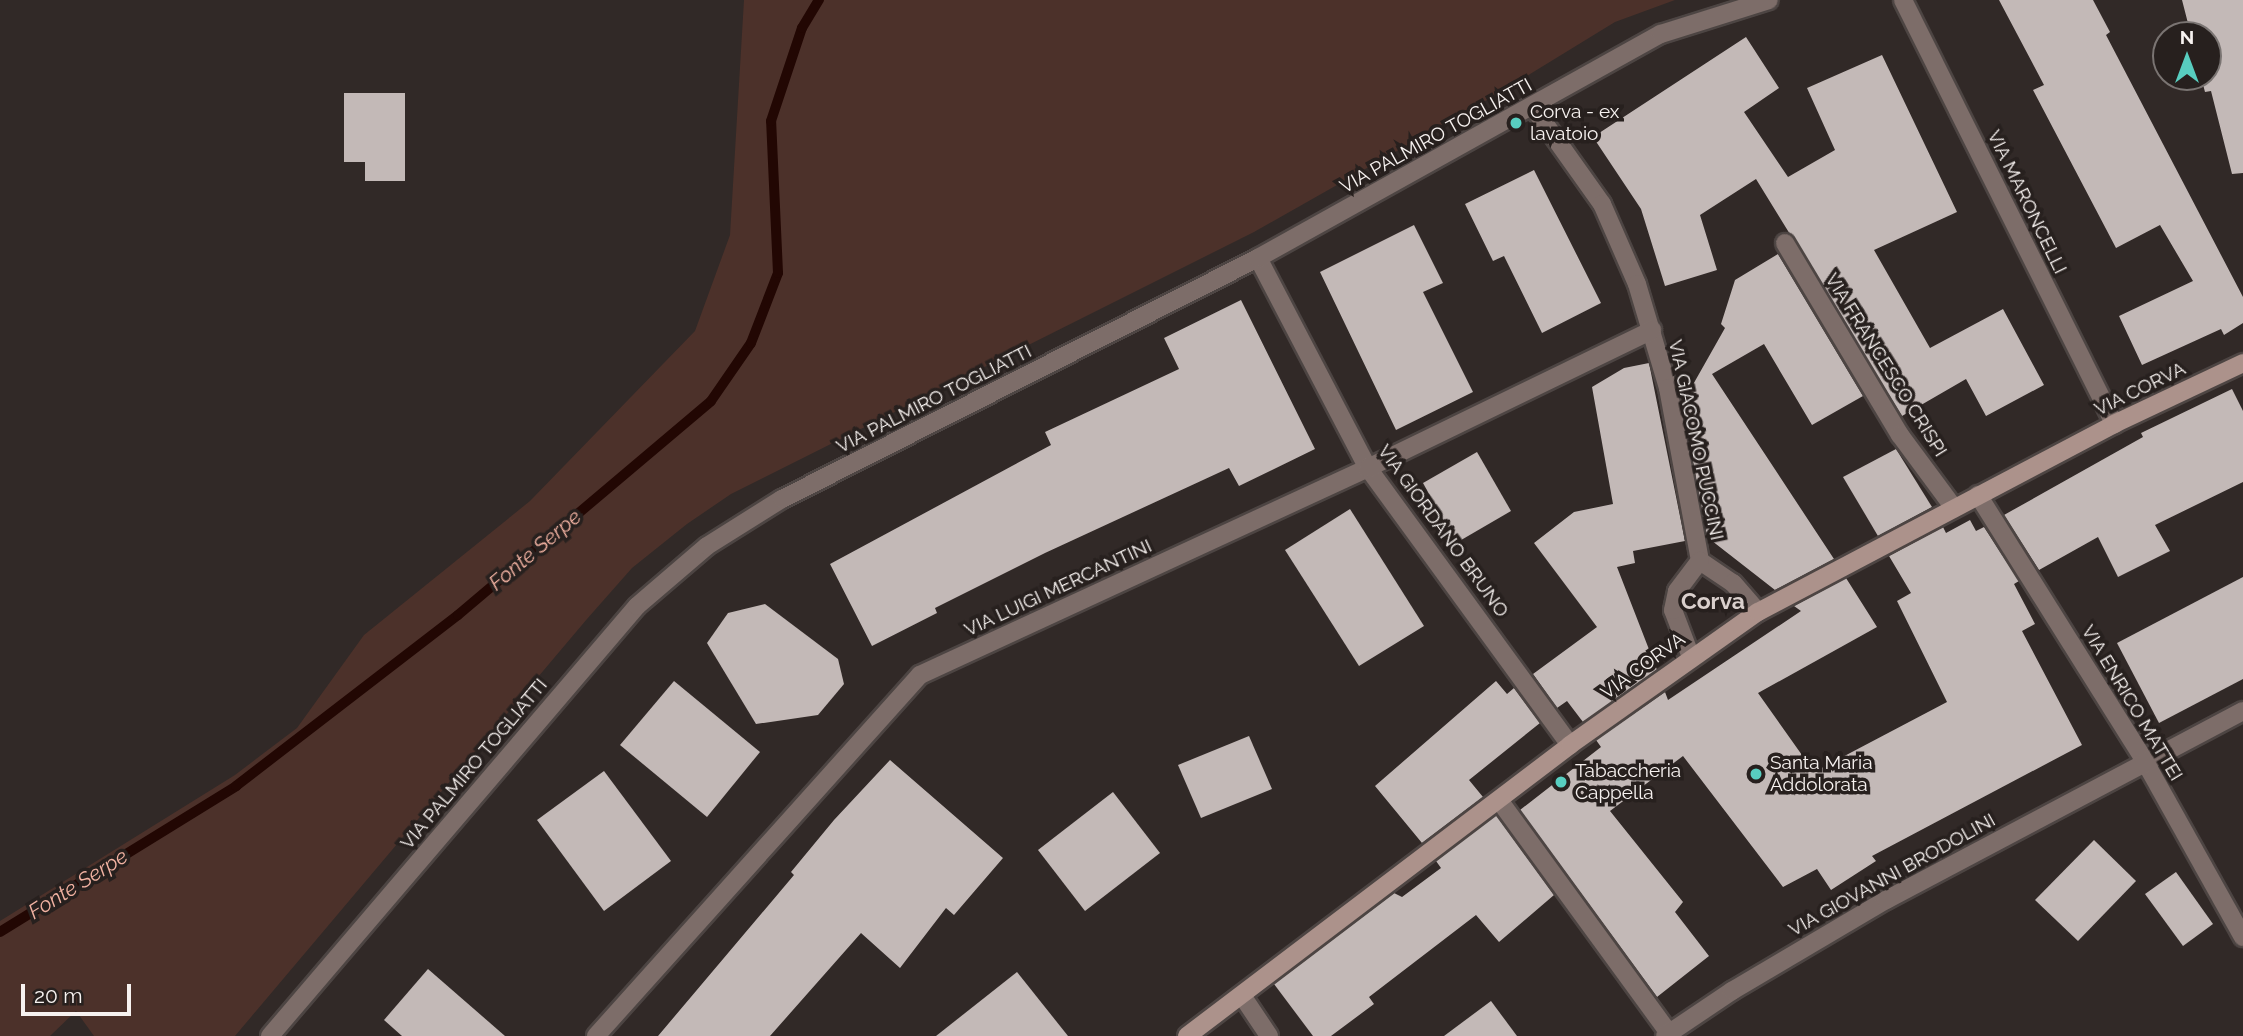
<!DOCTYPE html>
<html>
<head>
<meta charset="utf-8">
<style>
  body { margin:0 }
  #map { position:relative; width:2243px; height:1036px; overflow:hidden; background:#312927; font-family:Raleway,sans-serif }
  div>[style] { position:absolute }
  .green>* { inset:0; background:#4c312a }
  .stream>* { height:10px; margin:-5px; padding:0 5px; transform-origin:5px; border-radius:5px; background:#220703 }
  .building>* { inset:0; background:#c3b9b7 }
  .roads { filter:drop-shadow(2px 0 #4d4543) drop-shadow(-2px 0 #4d4543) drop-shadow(0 2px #4d4543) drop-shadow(0 -2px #4d4543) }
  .street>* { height:18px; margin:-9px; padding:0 9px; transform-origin:9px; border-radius:9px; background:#7d6d69 }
  .secondary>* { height:18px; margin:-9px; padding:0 9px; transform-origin:9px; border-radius:9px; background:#ac928b }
  .dots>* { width:19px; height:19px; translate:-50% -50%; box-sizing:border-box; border:4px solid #27201e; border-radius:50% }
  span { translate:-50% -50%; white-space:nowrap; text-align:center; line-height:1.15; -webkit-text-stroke:7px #27201e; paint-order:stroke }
  .poi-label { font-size:19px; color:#f7f2f0 }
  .left { translate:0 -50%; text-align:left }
  .street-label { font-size:19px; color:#f7f2f0 }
  .water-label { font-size:21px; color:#f2b2a2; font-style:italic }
  .quarter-label { font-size:23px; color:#dad0cd; font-weight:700 }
  .north { position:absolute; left:2152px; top:21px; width:70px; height:70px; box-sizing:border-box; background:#27201e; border:2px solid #7a7472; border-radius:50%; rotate:0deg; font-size:19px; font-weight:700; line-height:28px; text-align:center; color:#f7f2f0 }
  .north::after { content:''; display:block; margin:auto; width:24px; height:32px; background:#58cec0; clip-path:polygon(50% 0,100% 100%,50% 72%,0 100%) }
  .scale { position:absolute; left:21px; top:984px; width:110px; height:32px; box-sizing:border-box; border:4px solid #f7f2f0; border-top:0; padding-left:9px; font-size:21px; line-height:24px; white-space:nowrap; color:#f7f2f0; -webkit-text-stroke:5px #27201e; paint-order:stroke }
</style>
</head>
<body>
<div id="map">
  <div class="green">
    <i style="clip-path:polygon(744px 0,1675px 0,1615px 22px,1494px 96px,1254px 232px,731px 494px,687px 524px,632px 568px,587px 619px,235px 1036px,94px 1036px,76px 1011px,50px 1036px,0 1036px,0 921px,235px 775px,297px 728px,364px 635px,530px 501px,695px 331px,730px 235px)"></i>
  </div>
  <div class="stream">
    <i style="left:0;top:932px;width:278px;rotate:-31.7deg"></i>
    <i style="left:236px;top:786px;width:280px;rotate:-37.6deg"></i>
    <i style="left:458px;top:615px;width:331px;rotate:-40.2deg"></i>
    <i style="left:711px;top:401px;width:70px;rotate:-55.4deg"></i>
    <i style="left:751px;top:343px;width:75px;rotate:-68.9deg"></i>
    <i style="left:778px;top:273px;width:152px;rotate:-92.6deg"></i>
    <i style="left:771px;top:121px;width:98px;rotate:-71.6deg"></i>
    <i style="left:802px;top:28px;width:33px;rotate:-59deg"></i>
  </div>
  <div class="building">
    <i style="clip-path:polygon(1999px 0,2093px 0,2110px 32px,2106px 35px,2243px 297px,2243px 323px,2224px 335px,2221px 329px,2142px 365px,2119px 316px,2193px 281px,2160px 225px,2116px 248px,2033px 90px,2044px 85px)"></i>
    <i style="clip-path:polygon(2182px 0,2243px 0,2243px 173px,2232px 174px,2211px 91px,2205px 92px,2201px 77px,2208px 77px,2208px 35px,2191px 35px)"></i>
    <i style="clip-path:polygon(1746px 37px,1779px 88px,1744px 112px,1788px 177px,1835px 150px,1807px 88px,1882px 55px,1957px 212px,1874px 250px,1930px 348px,2003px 309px,2044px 385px,1986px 416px,1966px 379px,1902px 416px,1756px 179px,1700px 215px,1717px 270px,1665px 286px,1641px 209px,1593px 137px)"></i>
    <i style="clip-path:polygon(344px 93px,405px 93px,405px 181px,365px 181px,365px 162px,344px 162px)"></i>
    <i style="clip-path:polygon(1534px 170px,1601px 303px,1542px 333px,1504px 256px,1493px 261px,1465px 204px)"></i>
    <i style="clip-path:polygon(1414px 225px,1443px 283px,1423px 292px,1473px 392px,1396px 430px,1320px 272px)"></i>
    <i style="clip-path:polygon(1778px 254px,1863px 396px,1812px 425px,1764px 344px,1712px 374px,1834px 559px,1775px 590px,1707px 537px,1682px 404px,1725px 328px,1721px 324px,1735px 280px)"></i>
    <i style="clip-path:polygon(1241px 300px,1315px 449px,1239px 486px,1229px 468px,1045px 553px,935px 608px,937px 613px,872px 646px,830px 564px,1051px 445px,1045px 432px,1179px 369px,1164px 338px)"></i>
    <i style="clip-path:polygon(1649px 363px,1685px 541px,1633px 551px,1635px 563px,1617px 567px,1657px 670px,1583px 722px,1567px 701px,1557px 708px,1533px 674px,1597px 627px,1534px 543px,1574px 512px,1613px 504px,1592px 387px,1624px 368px)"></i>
    <i style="clip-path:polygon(2232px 389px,2243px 411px,2243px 482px,2155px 525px,2170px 551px,2118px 577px,2098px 537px,2039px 570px,2004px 515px,2143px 437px,2141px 433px)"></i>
    <i style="clip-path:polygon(1896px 449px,1932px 507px,1878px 536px,1843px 477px)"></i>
    <i style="clip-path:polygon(1477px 452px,1511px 511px,1456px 543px,1423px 483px)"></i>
    <i style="clip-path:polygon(1350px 509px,1424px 626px,1359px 666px,1285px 550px)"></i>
    <i style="clip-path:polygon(1970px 520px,1976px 531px,1984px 527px,2019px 581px,2014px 584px,2035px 624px,2022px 631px,2082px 745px,1872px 856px,1876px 861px,1831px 890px,1817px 869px,1783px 887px,1683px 756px,1610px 811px,1683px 902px,1675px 912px,1709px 956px,1657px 997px,1520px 810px,1601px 747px,1596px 740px,1665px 692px,1668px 700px,1801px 611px,1794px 606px,1846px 578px,1877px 627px,1758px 693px,1814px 772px,1947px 702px,1897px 601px,1911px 593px,1889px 556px,1943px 527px,1946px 533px)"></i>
    <i style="clip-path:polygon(2243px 577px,2243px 679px,2159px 723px,2117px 643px)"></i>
    <i style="clip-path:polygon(765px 604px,838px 659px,844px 684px,818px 715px,756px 724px,707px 643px,728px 613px)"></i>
    <i style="clip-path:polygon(674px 681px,760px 752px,707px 817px,620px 745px)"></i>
    <i style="clip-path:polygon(1496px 681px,1507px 694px,1514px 688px,1540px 723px,1469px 780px,1483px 797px,1422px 843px,1375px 786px)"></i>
    <i style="clip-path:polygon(1249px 736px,1272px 789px,1201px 818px,1178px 765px)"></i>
    <i style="clip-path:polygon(890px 760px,1003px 858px,954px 915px,946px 908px,900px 968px,861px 933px,770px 1036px,658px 1036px,794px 875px,791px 872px,834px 820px)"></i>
    <i style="clip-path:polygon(604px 771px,671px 861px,604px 911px,537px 820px)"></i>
    <i style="clip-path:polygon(1113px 792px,1160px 853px,1085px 911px,1038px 850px)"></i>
    <i style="clip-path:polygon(1496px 815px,1554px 895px,1499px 942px,1476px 915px,1369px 997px,1374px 1004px,1331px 1036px,1313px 1036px,1274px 984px,1394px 893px,1402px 897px,1441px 868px,1436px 861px)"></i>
    <i style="clip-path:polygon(2094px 840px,2136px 881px,2078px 941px,2035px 900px)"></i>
    <i style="clip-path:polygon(2176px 872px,2213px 924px,2183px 946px,2145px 894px)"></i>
    <i style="clip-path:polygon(428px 969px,505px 1036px,402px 1036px,384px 1020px)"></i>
    <i style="clip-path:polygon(1017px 972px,1068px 1036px,936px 1036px)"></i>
    <i style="clip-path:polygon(1491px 1001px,1517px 1036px,1444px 1036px)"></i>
  </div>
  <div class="roads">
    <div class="street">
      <i style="left:1903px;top:0;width:474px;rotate:63.5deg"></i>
      <i style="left:1533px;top:107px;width:119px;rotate:54.6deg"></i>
      <i style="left:1602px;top:204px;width:87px;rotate:66.4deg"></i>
      <i style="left:1637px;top:284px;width:109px;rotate:73.4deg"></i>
      <i style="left:1668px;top:388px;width:176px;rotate:79.5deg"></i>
      <i style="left:1785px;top:243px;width:224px;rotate:59.1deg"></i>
      <i style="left:1900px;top:435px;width:91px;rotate:53.5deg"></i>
      <i style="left:1258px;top:258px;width:237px;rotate:62.4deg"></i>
      <i style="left:1368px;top:468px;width:343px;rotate:53.9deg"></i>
      <i style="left:1978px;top:495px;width:313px;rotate:57.9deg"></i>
      <i style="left:2144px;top:760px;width:203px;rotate:60.8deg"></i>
      <i style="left:1700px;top:561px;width:40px;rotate:34deg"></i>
      <i style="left:1733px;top:583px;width:38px;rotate:49deg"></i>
      <i style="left:1691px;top:657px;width:50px;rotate:-111deg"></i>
      <i style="left:1673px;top:610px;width:19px;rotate:-78deg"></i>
      <i style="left:1677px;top:591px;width:38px;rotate:-53deg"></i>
      <i style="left:1499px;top:800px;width:288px;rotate:53.9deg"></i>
      <i style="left:1243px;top:997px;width:47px;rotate:56.3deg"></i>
      <i style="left:270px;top:1036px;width:565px;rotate:-49.52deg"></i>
      <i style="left:637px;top:606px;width:92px;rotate:-40.6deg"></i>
      <i style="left:707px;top:546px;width:89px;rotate:-32.1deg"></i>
      <i style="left:782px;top:499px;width:534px;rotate:-26.85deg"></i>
      <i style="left:1258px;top:258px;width:461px;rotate:-29.1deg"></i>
      <i style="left:1661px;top:34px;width:113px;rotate:-17.5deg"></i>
      <i style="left:596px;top:1036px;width:485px;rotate:-48.1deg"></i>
      <i style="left:920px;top:675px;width:494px;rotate:-24.8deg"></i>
      <i style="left:1368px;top:468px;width:316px;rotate:-25.9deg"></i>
      <i style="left:1665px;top:1036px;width:81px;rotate:-33.9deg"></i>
      <i style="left:1732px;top:991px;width:179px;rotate:-30.6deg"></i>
      <i style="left:1886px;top:900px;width:404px;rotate:-27.9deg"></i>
    </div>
    <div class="secondary">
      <i style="left:1187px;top:1036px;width:481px;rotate:-37.2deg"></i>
      <i style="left:1570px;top:745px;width:230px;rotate:-35.3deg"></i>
      <i style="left:1758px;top:612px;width:403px;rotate:-27.8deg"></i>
      <i style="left:2114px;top:424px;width:143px;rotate:-25.3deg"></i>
    </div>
  </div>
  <div class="dots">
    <i style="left:1516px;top:123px;background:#58cec0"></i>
    <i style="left:1756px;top:774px;background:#58cec0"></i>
    <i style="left:1561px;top:782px;background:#58cec0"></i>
  </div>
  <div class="poi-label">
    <span class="left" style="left:1530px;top:123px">Corva - ex<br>lavatoio</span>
    <span class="left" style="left:1770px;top:774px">Santa Maria<br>Addolorata</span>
    <span class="left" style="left:1575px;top:782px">Tabaccheria<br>Cappella</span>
  </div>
  <div class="street-label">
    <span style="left:1436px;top:136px;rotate:-29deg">VIA PALMIRO TOGLIATTI</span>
    <span style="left:2027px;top:202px;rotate:64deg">VIA MARONCELLI</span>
    <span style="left:1886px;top:365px;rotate:58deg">VIA FRANCESCO CRISPI</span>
    <span style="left:2140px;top:389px;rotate:-26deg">VIA CORVA</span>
    <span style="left:934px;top:399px;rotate:-27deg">VIA PALMIRO TOGLIATTI</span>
    <span style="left:1696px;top:440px;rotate:78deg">VIA GIACOMO PUCCINI</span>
    <span style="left:1443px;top:531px;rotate:54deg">VIA GIORDANO BRUNO</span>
    <span style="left:1058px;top:588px;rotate:-25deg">VIA LUIGI MERCANTINI</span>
    <span style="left:1643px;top:666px;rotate:-36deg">VIA CORVA</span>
    <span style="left:2132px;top:703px;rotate:59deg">VIA ENRICO MATTEI</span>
    <span style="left:474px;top:764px;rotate:-50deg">VIA PALMIRO TOGLIATTI</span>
    <span style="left:1892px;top:875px;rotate:-29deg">VIA GIOVANNI BRODOLINI</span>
  </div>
  <div class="water-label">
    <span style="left:535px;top:550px;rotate:-40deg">Fonte Serpe</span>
    <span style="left:78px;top:884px;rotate:-32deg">Fonte Serpe</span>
  </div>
  <div class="quarter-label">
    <span style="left:1713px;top:601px">Corva</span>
  </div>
  <div class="north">N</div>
  <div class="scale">20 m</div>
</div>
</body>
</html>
